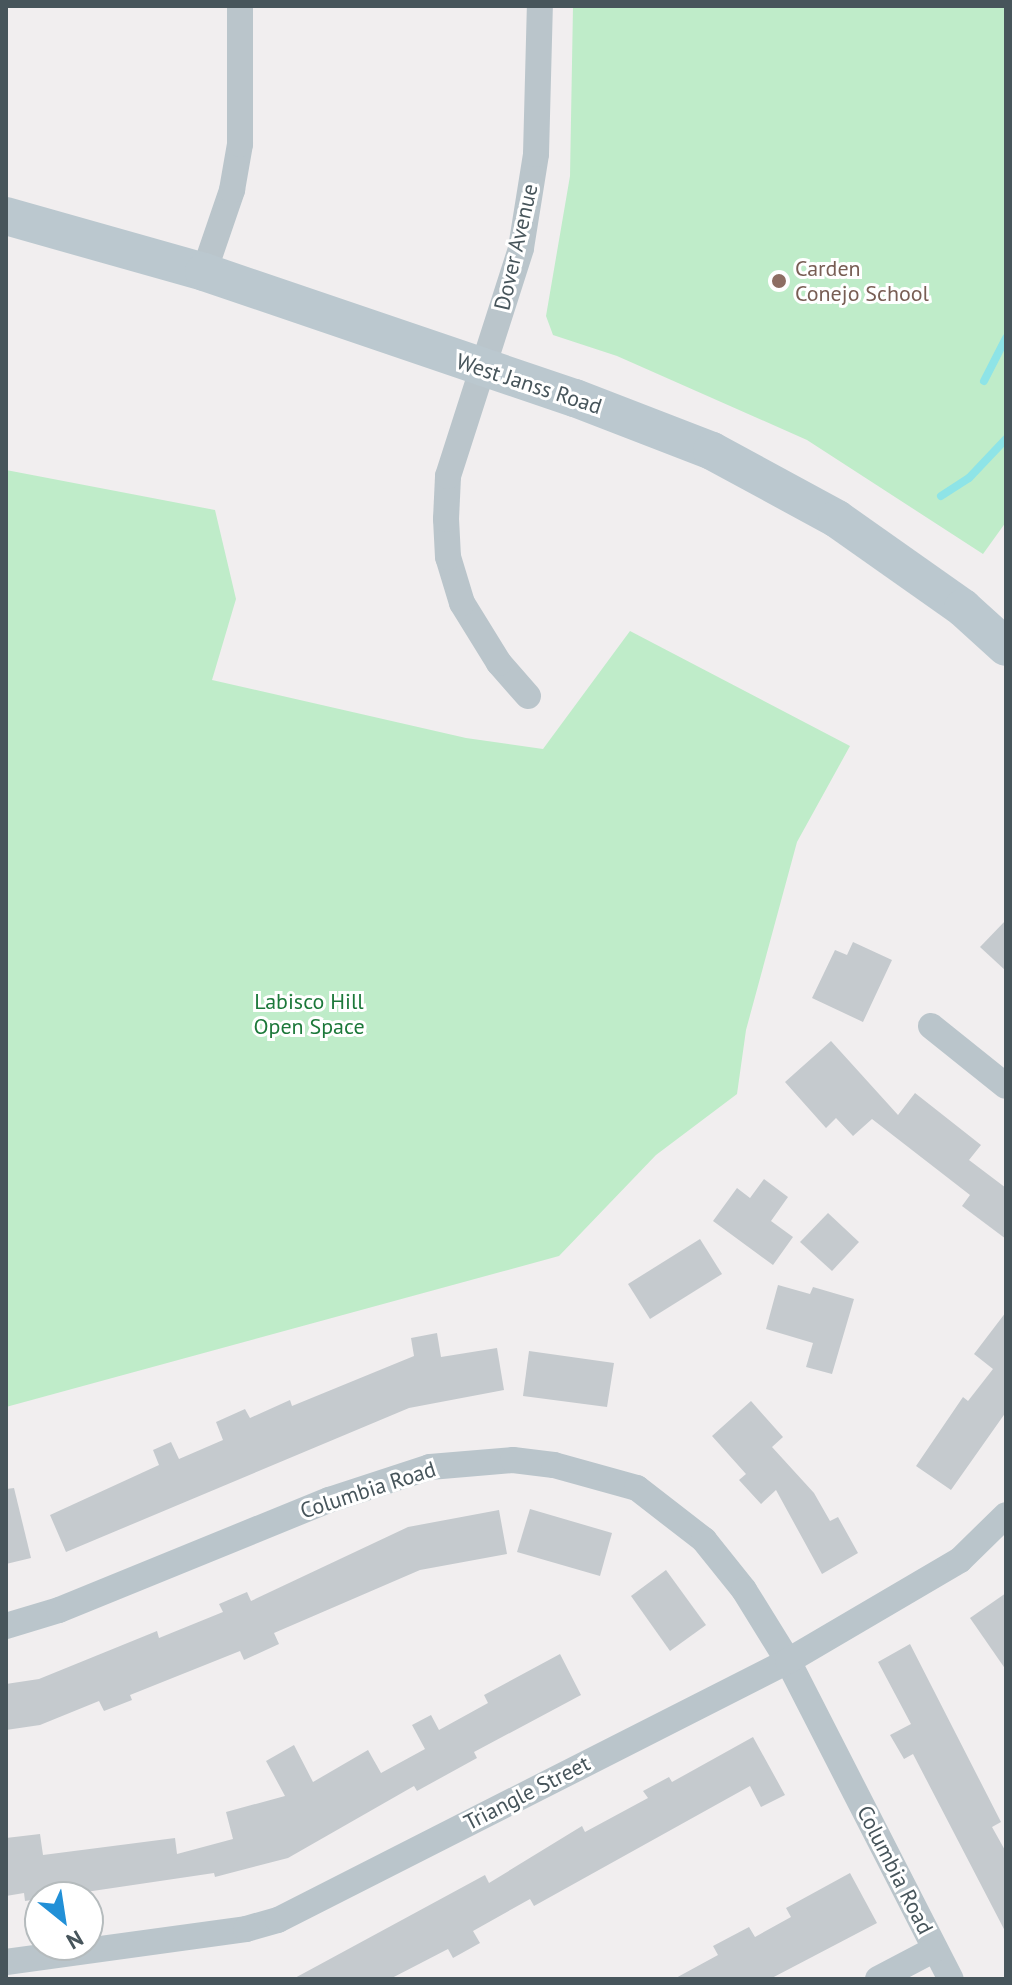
<!DOCTYPE html>
<html>
<head>
<meta charset="utf-8">
<style>
  body { margin:0 }
  #map { position:relative; width:1012px; height:1985px; overflow:hidden; background:#f1eeef; font-family:"PT Sans",sans-serif }
  div>[style] { position:absolute }
  .green>* { inset:0; background:#bfecc9 }
  .stream>* { height:8px; margin:-4px; padding:0 4px; transform-origin:4px; border-radius:4px; background:#8ee4e7 }
  .building>* { inset:0; background:#c5cace }
  .street>* { height:26px; margin:-13px; padding:0 13px; transform-origin:13px; border-radius:13px; background:#bac5cb }
  .secondary>* { height:38px; margin:-19px; padding:0 19px; transform-origin:19px; border-radius:19px; background:#bbc8cf }
  .dots>* { width:22px; height:22px; translate:-50% -50%; box-sizing:border-box; border:4px solid #fff; border-radius:50% }
  span { translate:-50% -50%; white-space:nowrap; text-align:center; line-height:1.15; -webkit-text-stroke:6px #fff; paint-order:stroke }
  .street-label { font-size:22px; color:#47555b }
  .education-label { font-size:22px; color:#785e54 }
  .left { translate:0 -50%; text-align:left }
  .park-label { font-size:22px; color:#1c783a }
  .frame { position:absolute; inset:0; border:8px solid #47555b; pointer-events:none }
  .north { position:absolute; left:24px; top:1881px; width:80px; height:80px; box-sizing:border-box; background:#fff; border:2px solid #b5bbbd; border-radius:50%; rotate:150deg; font-size:22px; font-weight:700; line-height:32px; text-align:center; color:#47555b }
  .north::after { content:''; display:block; margin:auto; width:28px; height:36px; background:#2290d7; clip-path:polygon(50% 0,100% 100%,50% 72%,0 100%) }
</style>
</head>
<body>
<div id="map">
  <div class="green">
    <i style="clip-path:polygon(573px 6px,1006px 6px,1006px 522px,983px 554px,807px 440px,617px 356px,553px 335px,546px 316px,570px 176px)"></i>
    <i style="clip-path:polygon(6px 470px,215px 510px,236px 599px,212px 680px,466px 738px,543px 749px,630px 631px,850px 746px,797px 842px,746px 1030px,737px 1094px,656px 1155px,559px 1256px,6px 1407px)"></i>
  </div>
  <div class="stream">
    <i style="left:984px;top:381px;width:48px;rotate:-62.9deg"></i>
    <i style="left:941px;top:496px;width:33px;rotate:-33deg"></i>
    <i style="left:969px;top:478px;width:54px;rotate:-46.5deg"></i>
  </div>
  <div class="building">
    <i style="clip-path:polygon(1006px 920px,1006px 971px,980px 947px)"></i>
    <i style="clip-path:polygon(853px 942px,892px 960px,863px 1022px,812px 998px,835px 950px,847px 955px)"></i>
    <i style="clip-path:polygon(831px 1041px,898px 1115px,915px 1093px,981px 1145px,969px 1160px,1006px 1188px,1006px 1239px,962px 1206px,970px 1195px,872px 1119px,853px 1136px,836px 1118px,826px 1128px,785px 1082px)"></i>
    <i style="clip-path:polygon(764px 1179px,788px 1197px,771px 1221px,793px 1237px,773px 1265px,713px 1221px,737px 1188px,750px 1198px)"></i>
    <i style="clip-path:polygon(828px 1213px,859px 1242px,832px 1271px,800px 1242px)"></i>
    <i style="clip-path:polygon(700px 1239px,722px 1274px,650px 1319px,628px 1284px)"></i>
    <i style="clip-path:polygon(778px 1285px,810px 1294px,813px 1287px,854px 1299px,832px 1374px,806px 1367px,813px 1343px,766px 1329px)"></i>
    <i style="clip-path:polygon(1006px 1312px,1006px 1412px,951px 1490px,916px 1466px,963px 1397px,968px 1401px,993px 1369px,974px 1354px)"></i>
    <i style="clip-path:polygon(437px 1333px,441px 1357px,497px 1348px,504px 1390px,409px 1408px,66px 1552px,50px 1515px,159px 1465px,153px 1450px,171px 1442px,179px 1459px,223px 1440px,216px 1422px,245px 1409px,250px 1418px,290px 1400px,292px 1406px,414px 1356px,411px 1338px)"></i>
    <i style="clip-path:polygon(529px 1351px,614px 1363px,607px 1407px,523px 1396px)"></i>
    <i style="clip-path:polygon(751px 1401px,783px 1437px,772px 1447px,814px 1493px,830px 1521px,838px 1517px,858px 1553px,822px 1574px,776px 1490px,761px 1504px,739px 1480px,746px 1474px,712px 1436px)"></i>
    <i style="clip-path:polygon(14px 1488px,31px 1558px,6px 1564px,6px 1489px)"></i>
    <i style="clip-path:polygon(530px 1509px,612px 1533px,600px 1576px,517px 1552px)"></i>
    <i style="clip-path:polygon(499px 1510px,507px 1554px,420px 1570px,274px 1633px,279px 1644px,244px 1660px,240px 1651px,130px 1695px,132px 1700px,104px 1711px,99px 1701px,40px 1725px,6px 1730px,6px 1684px,39px 1679px,157px 1631px,159px 1638px,223px 1612px,219px 1604px,247px 1592px,251px 1601px,408px 1527px)"></i>
    <i style="clip-path:polygon(666px 1570px,706px 1625px,670px 1651px,631px 1596px)"></i>
    <i style="clip-path:polygon(1006px 1593px,1006px 1670px,970px 1618px)"></i>
    <i style="clip-path:polygon(910px 1644px,1001px 1822px,992px 1827px,1006px 1852px,1006px 1933px,913px 1754px,904px 1759px,890px 1735px,911px 1724px,878px 1662px)"></i>
    <i style="clip-path:polygon(560px 1654px,581px 1695px,474px 1752px,477px 1758px,417px 1791px,414px 1786px,288px 1858px,215px 1877px,214px 1873px,25px 1901px,24px 1893px,6px 1896px,6px 1838px,40px 1834px,43px 1855px,175px 1838px,177px 1854px,233px 1839px,226px 1812px,285px 1796px,266px 1761px,294px 1745px,313px 1782px,368px 1750px,381px 1773px,425px 1749px,412px 1725px,431px 1715px,439px 1730px,488px 1703px,484px 1695px)"></i>
    <i style="clip-path:polygon(753px 1737px,785px 1795px,761px 1807px,750px 1786px,534px 1906px,530px 1899px,473px 1931px,480px 1943px,453px 1958px,448px 1949px,390px 1979px,293px 1979px,485px 1875px,489px 1883px,582px 1826px,585px 1832px,648px 1798px,643px 1791px,669px 1777px,672px 1782px)"></i>
    <i style="clip-path:polygon(850px 1873px,877px 1923px,770px 1979px,674px 1979px,718px 1955px,713px 1946px,749px 1927px,755px 1937px,791px 1917px,786px 1908px)"></i>
  </div>
  <div class="street">
    <i style="left:204px;top:272px;width:87px;rotate:-71.1deg"></i>
    <i style="left:232px;top:190px;width:47px;rotate:-80.1deg"></i>
    <i style="left:240px;top:144px;width:138px;rotate:-90deg"></i>
    <i style="left:528px;top:696px;width:44px;rotate:-131.3deg"></i>
    <i style="left:499px;top:663px;width:70px;rotate:-121.7deg"></i>
    <i style="left:462px;top:603px;width:48px;rotate:-106.9deg"></i>
    <i style="left:448px;top:557px;width:38px;rotate:-93deg"></i>
    <i style="left:446px;top:519px;width:43px;rotate:-87.3deg"></i>
    <i style="left:448px;top:476px;width:239px;rotate:-72.2deg"></i>
    <i style="left:521px;top:248px;width:95px;rotate:-80.9deg"></i>
    <i style="left:536px;top:154px;width:148px;rotate:-88.5deg"></i>
    <i style="left:931px;top:1026px;width:96px;rotate:38.7deg"></i>
    <i style="left:6px;top:1626px;width:55px;rotate:-16.8deg"></i>
    <i style="left:59px;top:1610px;width:292px;rotate:-22.2deg"></i>
    <i style="left:329px;top:1500px;width:106px;rotate:-18.1deg"></i>
    <i style="left:430px;top:1467px;width:83px;rotate:-4.8deg"></i>
    <i style="left:513px;top:1460px;width:41px;rotate:7deg"></i>
    <i style="left:554px;top:1465px;width:86px;rotate:15.5deg"></i>
    <i style="left:637px;top:1488px;width:85px;rotate:37.8deg"></i>
    <i style="left:704px;top:1540px;width:64px;rotate:51.3deg"></i>
    <i style="left:744px;top:1590px;width:84px;rotate:58.2deg"></i>
    <i style="left:788px;top:1661px;width:357px;rotate:62.9deg"></i>
    <i style="left:6px;top:1962px;width:242px;rotate:-7.8deg"></i>
    <i style="left:246px;top:1929px;width:33px;rotate:-16deg"></i>
    <i style="left:278px;top:1920px;width:572px;rotate:-26.92deg"></i>
    <i style="left:788px;top:1661px;width:199px;rotate:-30.4deg"></i>
    <i style="left:960px;top:1560px;width:64px;rotate:-44.4deg"></i>
    <i style="left:878px;top:1979px;width:64px;rotate:-27.8deg"></i>
  </div>
  <div class="secondary">
    <i style="left:6px;top:216px;width:206px;rotate:15.8deg"></i>
    <i style="left:204px;top:272px;width:392px;rotate:18.8deg"></i>
    <i style="left:575px;top:398px;width:147px;rotate:21.1deg"></i>
    <i style="left:712px;top:451px;width:142px;rotate:28.5deg"></i>
    <i style="left:837px;top:519px;width:154px;rotate:35.2deg"></i>
    <i style="left:963px;top:608px;width:58px;rotate:42.2deg"></i>
  </div>
  <div class="dots">
    <i style="left:779px;top:281px;background:#8d6e63"></i>
  </div>
  <div class="street-label">
    <span style="left:516px;top:247px;rotate:-77deg">Dover Avenue</span>
    <span style="left:529px;top:384px;rotate:18deg">West Janss Road</span>
    <span style="left:368px;top:1490px;rotate:-18deg">Columbia Road</span>
    <span style="left:527px;top:1793px;rotate:-27deg">Triangle Street</span>
    <span style="left:895px;top:1870px;rotate:63deg">Columbia Road</span>
  </div>
  <div class="education-label">
    <span class="left" style="left:795px;top:281px">Carden<br>Conejo School</span>
  </div>
  <div class="park-label">
    <span style="left:309px;top:1014px">Labisco Hill<br>Open Space</span>
  </div>
  <div class="frame"></div>
  <div class="north">N</div>
</div>
</body>
</html>
